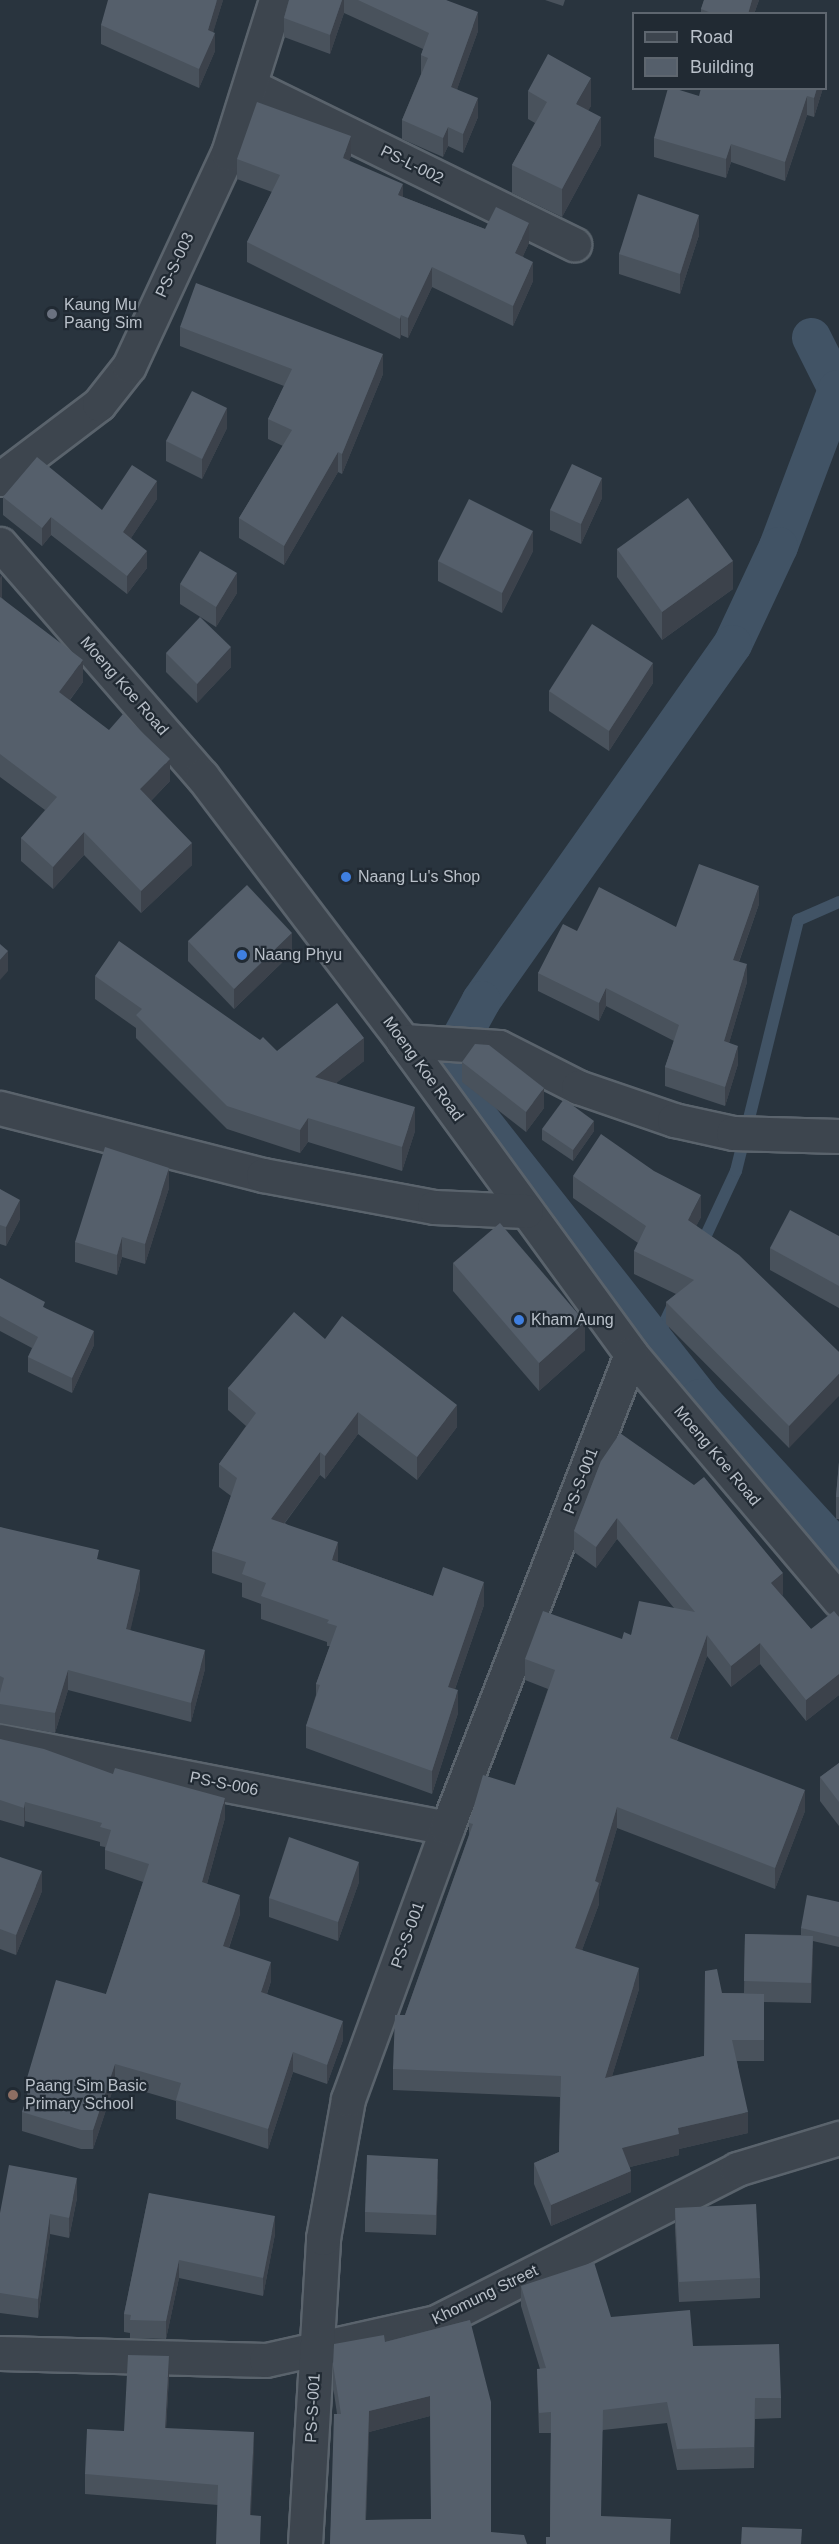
<!DOCTYPE html>
<html>
<head>
<meta charset="utf-8">
<style>
  body { margin:0 }
  #map { position:relative; width:839px; height:2544px; overflow:hidden; background:#29343e; font-family:Helvetica,sans-serif }
  div>[style] { position:absolute }
  .stream>* { height:12px; margin:-6px; padding:0 6px; transform-origin:6px; border-radius:6px; background:#415365 }
  .canal>* { height:39px; margin:-19.5px; padding:0 19.5px; transform-origin:19.5px; border-radius:19.5px; background:#415365 }
  .roads { filter:drop-shadow(2px 0 #5a636c) drop-shadow(-2px 0 #5a636c) drop-shadow(0 2px #5a636c) drop-shadow(0 -2px #5a636c) }
  .minor>* { height:33px; margin:-16.5px; padding:0 16.5px; transform-origin:16.5px; border-radius:16.5px; background:#3d454e }
  .wall>* { inset:0; background:#49525c }
  .shaded-wall>* { inset:0; background:#3c424b }
  .building>* { inset:0; background:#555f6b }
  .dots>* { width:16px; height:16px; translate:-50% -50%; box-sizing:border-box; border:3px solid #212a33; border-radius:50% }
  span { translate:-50% -50%; white-space:nowrap; text-align:center; line-height:1.15; -webkit-text-stroke:4.5px #212a33; paint-order:stroke }
  .street-label { font-size:16px; color:#b9c0c9 }
  .poi-label { font-size:16px; color:#b9c0c9 }
  .left { translate:0 -50%; text-align:left }
  .legend { position:absolute; left:632px; top:12px; width:195px; height:78px; box-sizing:border-box; background:#212a33; border:2px solid #5e666f; margin:0; padding:8px 10px; list-style:none; font-size:18px; color:#b9c0c9 }
  .legend li { display:flex; align-items:center; gap:12px; height:30px }
  .legend b { width:30px; border:2px solid #5e666f }
</style>
</head>
<body>
<div id="map">
  <div class="stream">
    <i style="left:701px;top:1246px;width:83px;rotate:-65deg"></i>
    <i style="left:736px;top:1171px;width:259px;rotate:-76.1deg"></i>
    <i style="left:798px;top:920px;width:45px;rotate:-23.7deg"></i>
    <i style="left:655px;top:1343px;width:42px;rotate:-64.7deg"></i>
  </div>
  <div class="canal">
    <i style="left:811px;top:337px;width:58px;rotate:63.4deg"></i>
    <i style="left:837px;top:389px;width:168px;rotate:110.6deg"></i>
    <i style="left:778px;top:546px;width:108px;rotate:115.1deg"></i>
    <i style="left:732px;top:644px;width:436px;rotate:125.2deg"></i>
    <i style="left:481px;top:1000px;width:81px;rotate:118.8deg"></i>
    <i style="left:442px;top:1071px;width:416px;rotate:51.8deg"></i>
    <i style="left:699px;top:1398px;width:207px;rotate:47.5deg"></i>
  </div>
  <div class="roads">
    <div class="minor">
      <i style="left:251px;top:86px;width:360px;rotate:26.1deg"></i>
      <i style="left:0;top:479px;width:124px;rotate:-37.1deg"></i>
      <i style="left:99px;top:404px;width:48px;rotate:-51.7deg"></i>
      <i style="left:129px;top:366px;width:235px;rotate:-65.1deg"></i>
      <i style="left:228px;top:153px;width:160px;rotate:-72.6deg"></i>
      <i style="left:0;top:544px;width:308px;rotate:49deg"></i>
      <i style="left:202px;top:776px;width:333px;rotate:52.8deg"></i>
      <i style="left:403px;top:1041px;width:387px;rotate:53.9deg"></i>
      <i style="left:631px;top:1354px;width:322px;rotate:49.8deg"></i>
      <i style="left:403px;top:1041px;width:96px;rotate:3.6deg"></i>
      <i style="left:499px;top:1047px;width:89px;rotate:26.9deg"></i>
      <i style="left:578px;top:1087px;width:102px;rotate:19deg"></i>
      <i style="left:674px;top:1120px;width:60px;rotate:12.4deg"></i>
      <i style="left:733px;top:1133px;width:106px;rotate:1.6deg"></i>
      <i style="left:0;top:1108px;width:271px;rotate:14.3deg"></i>
      <i style="left:263px;top:1175px;width:174px;rotate:10.6deg"></i>
      <i style="left:434px;top:1207px;width:92px;rotate:2.5deg"></i>
      <i style="left:0;top:1741px;width:455px;rotate:11deg"></i>
      <i style="left:0;top:2353px;width:266px;rotate:1.5deg"></i>
      <i style="left:266px;top:2360px;width:174px;rotate:-12.6deg"></i>
      <i style="left:436px;top:2322px;width:338px;rotate:-26.9deg"></i>
      <i style="left:737px;top:2169px;width:107px;rotate:-16.9deg"></i>
      <i style="left:305px;top:2544px;width:307px;rotate:-86.6deg"></i>
      <i style="left:323px;top:2238px;width:141px;rotate:-79.8deg"></i>
      <i style="left:348px;top:2099px;width:289px;rotate:-69.9deg"></i>
      <i style="left:447px;top:1828px;width:508px;rotate:-68.78deg"></i>
    </div>
  </div>
  <div class="wall">
    <i style="clip-path:polygon(223px 0,213px 32px,215px 51px,199px 88px,101px 44px,101px 25px)"></i>
    <i style="clip-path:polygon(289px 0,446px 0,478px 31px,457px 89px,478px 117px,463px 153px,448px 146px,443px 157px,402px 139px,402px 120px,421px 74px,421px 55px,423px 49px,344px 13px,330px 54px,284px 37px,284px 18px)"></i>
    <i style="clip-path:polygon(545px 0,565px 0,563px 6px)"></i>
    <i style="clip-path:polygon(704px 0,759px 0,754px 14px,701px 14px,701px 9px)"></i>
    <i style="clip-path:polygon(823px 88px,814px 117px,807px 115px,785px 181px,731px 162px,726px 178px,654px 157px,654px 138px,699px 96px)"></i>
    <i style="clip-path:polygon(528px 91px,591px 106px,588px 110px,601px 145px,562px 217px,512px 193px,512px 165px,535px 123px,528px 119px)"></i>
    <i style="clip-path:polygon(351px 156px,349px 161px,403px 197px,485px 229px,529px 243px,523px 256px,533px 281px,513px 326px,432px 287px,408px 338px,401px 335px,400px 339px,247px 262px,247px 242px,272px 192px,237px 179px,237px 159px)"></i>
    <i style="clip-path:polygon(699px 235px,680px 294px,619px 274px,619px 254px)"></i>
    <i style="clip-path:polygon(180px 327px,383px 374px,342px 474px,338px 472px,284px 565px,239px 538px,239px 518px,283px 446px,268px 439px,268px 419px,284px 386px,180px 346px)"></i>
    <i style="clip-path:polygon(227px 428px,202px 479px,166px 461px,166px 441px)"></i>
    <i style="clip-path:polygon(3px 497px,102px 510px,157px 499px,131px 538px,147px 568px,127px 594px,51px 535px,42px 546px,3px 515px)"></i>
    <i style="clip-path:polygon(602px 498px,581px 544px,550px 530px,550px 510px)"></i>
    <i style="clip-path:polygon(617px 549px,733px 589px,662px 640px,617px 577px)"></i>
    <i style="clip-path:polygon(533px 551px,502px 613px,438px 581px,438px 561px)"></i>
    <i style="clip-path:polygon(0 574px,2px 598px,83px 682px,70px 700px,170px 781px,151px 801px,192px 865px,141px 913px,84px 855px,53px 889px,21px 861px,21px 838px,45px 810px,0 777px)"></i>
    <i style="clip-path:polygon(180px 584px,237px 593px,216px 627px,180px 604px)"></i>
    <i style="clip-path:polygon(166px 653px,231px 667px,197px 703px,166px 672px)"></i>
    <i style="clip-path:polygon(653px 683px,609px 751px,549px 711px,549px 691px)"></i>
    <i style="clip-path:polygon(759px 904px,739px 962px,747px 982px,729px 1043px,738px 1064px,725px 1106px,665px 1086px,665px 1067px,674px 1041px,606px 1006px,599px 1021px,538px 991px,538px 973px,577px 931px,676px 927px)"></i>
    <i style="clip-path:polygon(188px 941px,292px 953px,234px 1009px,188px 961px)"></i>
    <i style="clip-path:polygon(95px 976px,260px 1040px,277px 1051px,364px 1061px,336px 1083px,415px 1131px,402px 1171px,308px 1142px,300px 1153px,227px 1129px,136px 1038px,136px 1028px,95px 999px)"></i>
    <i style="clip-path:polygon(462px 1062px,544px 1108px,526px 1132px,462px 1082px)"></i>
    <i style="clip-path:polygon(542px 1129px,594px 1131px,573px 1161px,542px 1140px)"></i>
    <i style="clip-path:polygon(573px 1176px,701px 1217px,696px 1226px,839px 1352px,789px 1448px,666px 1324px,666px 1302px,676px 1294px,634px 1274px,634px 1251px,638px 1243px,573px 1198px)"></i>
    <i style="clip-path:polygon(169px 1188px,145px 1264px,122px 1257px,117px 1275px,75px 1262px,75px 1242px)"></i>
    <i style="clip-path:polygon(0 1189px,20px 1219px,6px 1246px,0 1244px)"></i>
    <i style="clip-path:polygon(839px 1236px,839px 1308px,770px 1270px,770px 1248px)"></i>
    <i style="clip-path:polygon(453px 1263px,585px 1350px,539px 1391px,453px 1291px)"></i>
    <i style="clip-path:polygon(0 1278px,45px 1308px,94px 1345px,72px 1393px,28px 1372px,28px 1357px,32px 1348px,0 1331px)"></i>
    <i style="clip-path:polygon(325px 1339px,457px 1427px,417px 1480px,358px 1434px,325px 1479px,320px 1475px,285px 1523px,338px 1562px,433px 1596px,484px 1605px,455px 1689px,458px 1713px,432px 1794px,306px 1748px,306px 1726px,316px 1695px,316px 1684px,330px 1646px,327px 1646px,327px 1642px,261px 1619px,261px 1604px,242px 1597px,242px 1583px,212px 1573px,212px 1551px,231px 1496px,219px 1487px,219px 1464px,246px 1426px,228px 1410px,228px 1388px)"></i>
    <i style="clip-path:polygon(601px 1461px,783px 1594px,782px 1595px,811px 1629px,839px 1617px,839px 1695px,806px 1721px,760px 1664px,731px 1687px,707px 1656px,677px 1741px,805px 1811px,775px 1889px,617px 1828px,599px 1890px,599px 1904px,582px 1950px,639px 1989px,612px 2076px,704px 2056px,722px 1993px,744px 1993px,745px 1934px,801px 1935px,801px 1928px,839px 1902px,839px 1947px,813px 1941px,811px 2003px,764px 2002px,764px 2061px,737px 2061px,748px 2133px,679px 2149px,679px 2155px,630px 2167px,631px 2192px,551px 2226px,534px 2184px,534px 2163px,559px 2152px,560px 2097px,393px 2090px,393px 2069px,405px 2015px,469px 1835px,469px 1823px,515px 1785px,548px 1689px,525px 1680px,525px 1659px,622px 1639px,631px 1635px,674px 1608px,617px 1539px,596px 1568px,574px 1552px,574px 1531px)"></i>
    <i style="clip-path:polygon(839px 1462px,839px 1519px,836px 1519px,836px 1497px)"></i>
    <i style="clip-path:polygon(0 1527px,99px 1560px,140px 1589px,130px 1630px,205px 1669px,191px 1722px,68px 1690px,55px 1733px,0 1723px)"></i>
    <i style="clip-path:polygon(0 1739px,225px 1818px,207px 1884px,240px 1914px,229px 1948px,271px 1981px,267px 1994px,343px 2040px,327px 2084px,293px 2072px,268px 2149px,176px 2119px,176px 2101px,115px 2083px,93px 2149px,81px 2149px,22px 2131px,22px 2112px,27px 2096px,27px 2078px,106px 1994px,143px 1882px,105px 1869px,105px 1847px,100px 1846px,100px 1842px,25px 1821px,24px 1827px,0 1820px)"></i>
    <i style="clip-path:polygon(839px 1763px,839px 1826px,820px 1801px,820px 1777px)"></i>
    <i style="clip-path:polygon(0 1857px,42px 1891px,16px 1955px,0 1949px)"></i>
    <i style="clip-path:polygon(359px 1882px,338px 1941px,269px 1917px,269px 1898px)"></i>
    <i style="clip-path:polygon(438px 2179px,436px 2235px,365px 2232px,365px 2212px)"></i>
    <i style="clip-path:polygon(149px 2193px,275px 2234px,263px 2296px,179px 2278px,166px 2339px,130px 2338px,130px 2333px,124px 2332px,124px 2314px)"></i>
    <i style="clip-path:polygon(77px 2198px,69px 2238px,50px 2234px,38px 2318px,0 2313px,0 2213px)"></i>
    <i style="clip-path:polygon(675px 2208px,760px 2278px,760px 2298px,679px 2302px,675px 2228px)"></i>
    <i style="clip-path:polygon(521px 2286px,693px 2346px,781px 2398px,781px 2418px,755px 2419px,754px 2468px,677px 2470px,667px 2423px,603px 2430px,550px 2537px,551px 2433px,539px 2433px,537px 2369px,540px 2369px,521px 2306px)"></i>
    <i style="clip-path:polygon(evenodd,470px 2320px,491px 2532px,330px 2544px,337px 2414px,333px 2386px,333px 2365px,385px 2342px,470px 2320px,430px 2416px,431px 2519px,366px 2520px,369px 2432px,430px 2416px)"></i>
    <i style="clip-path:polygon(169px 2376px,166px 2428px,254px 2452px,218px 2505px,85px 2494px,85px 2474px,124px 2431px)"></i>
  </div>
  <div class="shaded-wall">
    <i style="clip-path:polygon(217px 0,223px 0,209px 46px,215px 33px,215px 51px,199px 88px,199px 69px,208px 30px)"></i>
    <i style="clip-path:polygon(342px 0,344px 0,344px 13px,330px 54px,330px 35px)"></i>
    <i style="clip-path:polygon(752px 0,759px 0,754px 14px,748px 14px)"></i>
    <i style="clip-path:polygon(478px 12px,478px 31px,451px 106px,451px 87px)"></i>
    <i style="clip-path:polygon(591px 78px,591px 106px,576px 131px,576px 104px)"></i>
    <i style="clip-path:polygon(817px 88px,823px 88px,814px 117px,814px 98px)"></i>
    <i style="clip-path:polygon(807px 96px,807px 115px,785px 181px,785px 162px)"></i>
    <i style="clip-path:polygon(478px 98px,478px 117px,463px 153px,463px 134px)"></i>
    <i style="clip-path:polygon(601px 117px,601px 145px,562px 217px,562px 189px)"></i>
    <i style="clip-path:polygon(448px 127px,448px 146px,443px 157px,443px 138px)"></i>
    <i style="clip-path:polygon(351px 136px,351px 156px,343px 178px,343px 158px)"></i>
    <i style="clip-path:polygon(731px 144px,731px 162px,726px 178px,726px 159px)"></i>
    <i style="clip-path:polygon(403px 184px,403px 204px,398px 195px)"></i>
    <i style="clip-path:polygon(699px 215px,699px 235px,680px 294px,680px 274px)"></i>
    <i style="clip-path:polygon(529px 223px,529px 243px,515px 273px,515px 253px)"></i>
    <i style="clip-path:polygon(533px 262px,533px 281px,513px 326px,513px 306px)"></i>
    <i style="clip-path:polygon(432px 267px,432px 287px,408px 338px,408px 318px)"></i>
    <i style="clip-path:polygon(401px 315px,401px 335px,400px 339px,400px 319px)"></i>
    <i style="clip-path:polygon(383px 354px,383px 374px,342px 474px,342px 454px)"></i>
    <i style="clip-path:polygon(227px 408px,227px 428px,202px 479px,202px 459px)"></i>
    <i style="clip-path:polygon(338px 452px,338px 472px,284px 565px,284px 546px)"></i>
    <i style="clip-path:polygon(602px 478px,602px 498px,581px 544px,581px 524px)"></i>
    <i style="clip-path:polygon(157px 481px,157px 499px,123px 550px,123px 532px)"></i>
    <i style="clip-path:polygon(51px 517px,51px 535px,42px 546px,42px 528px)"></i>
    <i style="clip-path:polygon(533px 531px,533px 551px,502px 613px,502px 593px)"></i>
    <i style="clip-path:polygon(147px 551px,147px 568px,127px 594px,127px 576px)"></i>
    <i style="clip-path:polygon(733px 561px,733px 589px,662px 640px,662px 612px)"></i>
    <i style="clip-path:polygon(237px 573px,237px 593px,216px 627px,216px 607px)"></i>
    <i style="clip-path:polygon(2px 575px,2px 598px,0 600px,0 578px)"></i>
    <i style="clip-path:polygon(231px 647px,231px 667px,197px 703px,197px 684px)"></i>
    <i style="clip-path:polygon(83px 660px,83px 682px,59px 714px,59px 692px)"></i>
    <i style="clip-path:polygon(653px 663px,653px 683px,609px 751px,609px 731px)"></i>
    <i style="clip-path:polygon(170px 759px,170px 781px,140px 812px,140px 789px)"></i>
    <i style="clip-path:polygon(84px 832px,84px 855px,53px 889px,53px 867px)"></i>
    <i style="clip-path:polygon(192px 843px,192px 865px,141px 913px,141px 891px)"></i>
    <i style="clip-path:polygon(759px 886px,759px 904px,733px 978px,733px 960px)"></i>
    <i style="clip-path:polygon(292px 933px,292px 953px,234px 1009px,234px 989px)"></i>
    <i style="clip-path:polygon(8px 951px,8px 971px,0 980px,0 960px)"></i>
    <i style="clip-path:polygon(747px 964px,747px 982px,724px 1060px,724px 1041px)"></i>
    <i style="clip-path:polygon(606px 988px,606px 1006px,599px 1021px,599px 1003px)"></i>
    <i style="clip-path:polygon(364px 1038px,364px 1061px,315px 1100px,315px 1077px)"></i>
    <i style="clip-path:polygon(738px 1046px,738px 1064px,725px 1106px,725px 1087px)"></i>
    <i style="clip-path:polygon(544px 1088px,544px 1108px,526px 1132px,526px 1112px)"></i>
    <i style="clip-path:polygon(415px 1107px,415px 1131px,402px 1171px,402px 1147px)"></i>
    <i style="clip-path:polygon(308px 1118px,308px 1142px,300px 1153px,300px 1130px)"></i>
    <i style="clip-path:polygon(594px 1121px,594px 1131px,573px 1161px,573px 1150px)"></i>
    <i style="clip-path:polygon(169px 1168px,169px 1188px,145px 1264px,145px 1244px)"></i>
    <i style="clip-path:polygon(701px 1195px,701px 1217px,688px 1242px,688px 1220px)"></i>
    <i style="clip-path:polygon(20px 1200px,20px 1219px,6px 1246px,6px 1227px)"></i>
    <i style="clip-path:polygon(122px 1237px,122px 1257px,117px 1275px,117px 1255px)"></i>
    <i style="clip-path:polygon(585px 1322px,585px 1350px,539px 1391px,539px 1363px)"></i>
    <i style="clip-path:polygon(94px 1331px,94px 1345px,72px 1393px,72px 1378px)"></i>
    <i style="clip-path:polygon(839px 1374px,839px 1396px,789px 1448px,789px 1426px)"></i>
    <i style="clip-path:polygon(457px 1405px,457px 1427px,417px 1480px,417px 1457px)"></i>
    <i style="clip-path:polygon(358px 1412px,358px 1434px,325px 1479px,325px 1456px)"></i>
    <i style="clip-path:polygon(320px 1452px,320px 1475px,271px 1541px,271px 1519px)"></i>
    <i style="clip-path:polygon(617px 1518px,617px 1539px,596px 1568px,596px 1547px)"></i>
    <i style="clip-path:polygon(338px 1542px,338px 1565px,332px 1560px)"></i>
    <i style="clip-path:polygon(140px 1570px,140px 1589px,126px 1649px,126px 1629px)"></i>
    <i style="clip-path:polygon(783px 1573px,783px 1594px,771px 1604px,771px 1583px)"></i>
    <i style="clip-path:polygon(484px 1582px,484px 1605px,448px 1709px,448px 1687px)"></i>
    <i style="clip-path:polygon(707px 1635px,707px 1656px,670px 1759px,670px 1738px)"></i>
    <i style="clip-path:polygon(760px 1643px,760px 1664px,731px 1687px,731px 1666px)"></i>
    <i style="clip-path:polygon(205px 1650px,205px 1669px,191px 1722px,191px 1703px)"></i>
    <i style="clip-path:polygon(68px 1670px,68px 1690px,55px 1733px,55px 1713px)"></i>
    <i style="clip-path:polygon(839px 1674px,839px 1695px,806px 1721px,806px 1700px)"></i>
    <i style="clip-path:polygon(458px 1690px,458px 1713px,432px 1794px,432px 1771px)"></i>
    <i style="clip-path:polygon(805px 1790px,805px 1811px,775px 1889px,775px 1868px)"></i>
    <i style="clip-path:polygon(225px 1798px,225px 1818px,202px 1902px,202px 1882px)"></i>
    <i style="clip-path:polygon(25px 1802px,25px 1821px,24px 1827px,24px 1808px)"></i>
    <i style="clip-path:polygon(617px 1807px,617px 1828px,599px 1890px,599px 1904px,575px 1969px,575px 1948px)"></i>
    <i style="clip-path:polygon(359px 1862px,359px 1882px,338px 1941px,338px 1922px)"></i>
    <i style="clip-path:polygon(42px 1871px,42px 1891px,16px 1955px,16px 1935px)"></i>
    <i style="clip-path:polygon(240px 1895px,240px 1914px,223px 1965px,223px 1946px)"></i>
    <i style="clip-path:polygon(813px 1936px,813px 1956px,811px 2003px,811px 1983px)"></i>
    <i style="clip-path:polygon(271px 1962px,271px 1981px,261px 2011px,261px 1992px)"></i>
    <i style="clip-path:polygon(639px 1968px,639px 1989px,605px 2099px,605px 2078px)"></i>
    <i style="clip-path:polygon(343px 2021px,343px 2040px,327px 2084px,327px 2065px)"></i>
    <i style="clip-path:polygon(293px 2052px,293px 2072px,268px 2149px,268px 2129px)"></i>
    <i style="clip-path:polygon(115px 2064px,115px 2083px,93px 2149px,93px 2130px)"></i>
    <i style="clip-path:polygon(748px 2112px,748px 2133px,679px 2149px,679px 2155px,622px 2169px,622px 2148px,678px 2128px)"></i>
    <i style="clip-path:polygon(438px 2159px,438px 2179px,436px 2235px,436px 2215px)"></i>
    <i style="clip-path:polygon(631px 2171px,631px 2192px,551px 2226px,551px 2205px)"></i>
    <i style="clip-path:polygon(77px 2178px,77px 2198px,69px 2238px,69px 2218px)"></i>
    <i style="clip-path:polygon(50px 2214px,50px 2234px,38px 2318px,38px 2299px)"></i>
    <i style="clip-path:polygon(275px 2216px,275px 2234px,263px 2296px,263px 2278px)"></i>
    <i style="clip-path:polygon(179px 2260px,179px 2278px,166px 2339px,166px 2321px)"></i>
    <i style="clip-path:polygon(169px 2356px,169px 2376px,165px 2448px,165px 2428px)"></i>
    <i style="clip-path:polygon(430px 2396px,430px 2416px,369px 2432px,365px 2541px,369px 2411px)"></i>
    <i style="clip-path:polygon(254px 2432px,254px 2452px,250px 2535px,250px 2515px)"></i>
  </div>
  <div class="building">
    <i style="clip-path:polygon(108px 0,217px 0,208px 30px,215px 33px,199px 69px,101px 25px)"></i>
    <i style="clip-path:polygon(289px 0,342px 0,330px 35px,284px 18px)"></i>
    <i style="clip-path:polygon(358px 0,446px 0,478px 12px,451px 87px,478px 98px,463px 134px,448px 127px,443px 138px,402px 120px,428px 58px,421px 55px,429px 33px)"></i>
    <i style="clip-path:polygon(704px 0,752px 0,748px 14px,714px 14px,701px 9px)"></i>
    <i style="clip-path:polygon(548px 54px,591px 78px,576px 104px,601px 117px,562px 189px,512px 165px,547px 102px,528px 91px)"></i>
    <i style="clip-path:polygon(668px 88px,673px 88px,699px 96px,701px 88px,817px 88px,814px 98px,807px 96px,785px 162px,731px 144px,726px 159px,654px 138px)"></i>
    <i style="clip-path:polygon(257px 102px,351px 136px,343px 158px,403px 184px,398px 195px,485px 229px,496px 207px,529px 223px,515px 253px,533px 262px,513px 306px,432px 267px,408px 318px,401px 315px,400px 319px,247px 242px,280px 175px,237px 159px)"></i>
    <i style="clip-path:polygon(638px 194px,699px 215px,680px 274px,619px 254px)"></i>
    <i style="clip-path:polygon(196px 283px,383px 354px,342px 454px,338px 452px,284px 546px,239px 518px,292px 430px,268px 419px,292px 369px,180px 327px)"></i>
    <i style="clip-path:polygon(192px 391px,227px 408px,202px 459px,166px 441px)"></i>
    <i style="clip-path:polygon(37px 457px,102px 510px,132px 465px,157px 481px,123px 532px,147px 551px,127px 576px,51px 517px,42px 528px,3px 497px)"></i>
    <i style="clip-path:polygon(572px 464px,602px 478px,581px 524px,550px 510px)"></i>
    <i style="clip-path:polygon(688px 498px,733px 561px,662px 612px,617px 549px)"></i>
    <i style="clip-path:polygon(469px 499px,533px 531px,502px 593px,438px 561px)"></i>
    <i style="clip-path:polygon(200px 551px,237px 573px,216px 607px,180px 584px)"></i>
    <i style="clip-path:polygon(0 597px,83px 660px,59px 692px,109px 730px,123px 714px,170px 759px,140px 789px,192px 843px,141px 891px,84px 832px,53px 867px,21px 838px,57px 797px,0 754px)"></i>
    <i style="clip-path:polygon(200px 617px,231px 647px,197px 684px,166px 653px)"></i>
    <i style="clip-path:polygon(592px 624px,653px 663px,609px 731px,549px 691px)"></i>
    <i style="clip-path:polygon(699px 864px,759px 886px,733px 960px,747px 964px,724px 1041px,738px 1046px,725px 1087px,665px 1067px,679px 1025px,606px 988px,599px 1003px,538px 973px,563px 924px,577px 931px,599px 887px,676px 927px)"></i>
    <i style="clip-path:polygon(247px 885px,292px 933px,234px 989px,188px 941px)"></i>
    <i style="clip-path:polygon(119px 941px,260px 1040px,263px 1037px,277px 1051px,337px 1003px,364px 1038px,315px 1077px,415px 1107px,402px 1147px,308px 1118px,300px 1130px,227px 1106px,136px 1015px,142px 1009px,95px 976px)"></i>
    <i style="clip-path:polygon(0 944px,8px 951px,0 960px)"></i>
    <i style="clip-path:polygon(475px 1044px,489px 1045px,544px 1088px,526px 1112px,462px 1062px)"></i>
    <i style="clip-path:polygon(564px 1099px,594px 1121px,573px 1150px,542px 1129px)"></i>
    <i style="clip-path:polygon(601px 1134px,654px 1171px,701px 1195px,688px 1220px,739px 1255px,839px 1352px,839px 1374px,789px 1426px,666px 1302px,694px 1280px,634px 1251px,646px 1226px,573px 1176px)"></i>
    <i style="clip-path:polygon(105px 1147px,169px 1168px,145px 1244px,122px 1237px,117px 1255px,75px 1242px)"></i>
    <i style="clip-path:polygon(0 1189px,20px 1200px,6px 1227px,0 1225px)"></i>
    <i style="clip-path:polygon(790px 1210px,839px 1236px,839px 1286px,770px 1248px)"></i>
    <i style="clip-path:polygon(500px 1223px,585px 1322px,539px 1363px,453px 1263px)"></i>
    <i style="clip-path:polygon(0 1278px,45px 1302px,43px 1307px,94px 1331px,72px 1378px,28px 1357px,38px 1337px,0 1316px)"></i>
    <i style="clip-path:polygon(294px 1312px,325px 1339px,342px 1316px,457px 1405px,417px 1457px,358px 1412px,325px 1456px,320px 1452px,271px 1519px,338px 1542px,332px 1560px,433px 1596px,443px 1567px,484px 1582px,448px 1687px,458px 1690px,432px 1771px,306px 1726px,320px 1685px,316px 1684px,337px 1626px,327px 1623px,329px 1620px,261px 1596px,266px 1583px,242px 1574px,246px 1562px,212px 1551px,237px 1478px,219px 1464px,256px 1413px,228px 1388px)"></i>
    <i style="clip-path:polygon(620px 1433px,694px 1485px,704px 1477px,783px 1573px,771px 1583px,811px 1629px,834px 1611px,839px 1617px,839px 1674px,806px 1700px,760px 1643px,731px 1666px,707px 1635px,670px 1738px,805px 1790px,775px 1868px,617px 1807px,595px 1881px,599px 1883px,575px 1948px,639px 1968px,605px 2078px,704px 2056px,705px 1971px,717px 1969px,722px 1993px,764px 1994px,764px 2040px,732px 2040px,748px 2112px,678px 2128px,679px 2134px,622px 2148px,631px 2171px,551px 2205px,534px 2163px,559px 2152px,561px 2076px,393px 2069px,395px 2015px,405px 2015px,473px 1824px,469px 1823px,483px 1775px,515px 1785px,555px 1670px,525px 1659px,543px 1611px,622px 1639px,624px 1632px,631px 1635px,639px 1601px,695px 1612px,617px 1518px,596px 1547px,574px 1531px,601px 1461px)"></i>
    <i style="clip-path:polygon(839px 1462px,839px 1497px,836px 1497px)"></i>
    <i style="clip-path:polygon(0 1527px,99px 1550px,97px 1559px,140px 1570px,126px 1629px,205px 1650px,191px 1703px,68px 1670px,55px 1713px,0 1704px,0 1693px,4px 1678px,0 1676px)"></i>
    <i style="clip-path:polygon(0 1739px,44px 1749px,113px 1774px,115px 1768px,225px 1798px,202px 1882px,240px 1895px,223px 1946px,271px 1962px,261px 1992px,343px 2021px,327px 2065px,293px 2052px,268px 2129px,176px 2100px,181px 2083px,115px 2064px,93px 2130px,81px 2130px,22px 2112px,33px 2080px,27px 2078px,56px 1980px,106px 1994px,149px 1864px,105px 1850px,111px 1830px,100px 1827px,102px 1823px,25px 1802px,24px 1808px,0 1800px)"></i>
    <i style="clip-path:polygon(839px 1763px,839px 1802px,820px 1777px)"></i>
    <i style="clip-path:polygon(289px 1837px,359px 1862px,338px 1922px,269px 1898px)"></i>
    <i style="clip-path:polygon(0 1857px,42px 1871px,16px 1935px,0 1929px)"></i>
    <i style="clip-path:polygon(807px 1895px,839px 1902px,839px 1937px,801px 1928px)"></i>
    <i style="clip-path:polygon(745px 1934px,813px 1936px,811px 1983px,744px 1981px)"></i>
    <i style="clip-path:polygon(367px 2155px,438px 2159px,436px 2215px,365px 2212px)"></i>
    <i style="clip-path:polygon(9px 2165px,77px 2178px,69px 2218px,50px 2214px,38px 2299px,0 2293px,0 2213px)"></i>
    <i style="clip-path:polygon(149px 2193px,275px 2216px,263px 2278px,179px 2260px,166px 2321px,130px 2320px,131px 2315px,124px 2314px)"></i>
    <i style="clip-path:polygon(756px 2204px,760px 2278px,679px 2282px,675px 2208px)"></i>
    <i style="clip-path:polygon(594px 2262px,611px 2317px,690px 2310px,693px 2346px,779px 2344px,781px 2398px,755px 2398px,754px 2447px,677px 2449px,667px 2402px,603px 2410px,601px 2516px,671px 2519px,670px 2544px,546px 2544px,546px 2537px,550px 2537px,551px 2412px,539px 2413px,537px 2369px,546px 2368px,521px 2286px)"></i>
    <i style="clip-path:polygon(evenodd,470px 2320px,491px 2402px,491px 2532px,524px 2535px,527px 2544px,330px 2544px,334px 2414px,341px 2414px,333px 2365px,334px 2344px,384px 2335px,385px 2342px,470px 2320px,430px 2396px,431px 2519px,365px 2520px,369px 2411px,430px 2396px)"></i>
    <i style="clip-path:polygon(128px 2355px,169px 2356px,165px 2428px,254px 2432px,250px 2515px,261px 2516px,260px 2544px,216px 2544px,218px 2485px,85px 2474px,87px 2429px,124px 2431px)"></i>
    <i style="clip-path:polygon(742px 2527px,802px 2529px,801px 2544px,741px 2544px)"></i>
  </div>
  <div class="dots">
    <i style="left:52px;top:314px;background:#6b7280"></i>
    <i style="left:346px;top:877px;background:#3f7fe0"></i>
    <i style="left:242px;top:955px;background:#3f7fe0"></i>
    <i style="left:519px;top:1320px;background:#3f7fe0"></i>
    <i style="left:13px;top:2095px;background:#8d6e63"></i>
  </div>
  <div class="street-label">
    <span style="left:412px;top:165px;rotate:26deg">PS-L-002</span>
    <span style="left:175px;top:265px;rotate:-65deg">PS-S-003</span>
    <span style="left:124px;top:686px;rotate:49deg">Moeng Koe Road</span>
    <span style="left:423px;top:1069px;rotate:54deg">Moeng Koe Road</span>
    <span style="left:717px;top:1456px;rotate:50deg">Moeng Koe Road</span>
    <span style="left:581px;top:1481px;rotate:-69deg">PS-S-001</span>
    <span style="left:224px;top:1784px;rotate:11deg">PS-S-006</span>
    <span style="left:408px;top:1935px;rotate:-70deg">PS-S-001</span>
    <span style="left:485px;top:2295px;rotate:-26deg">Khomung Street</span>
    <span style="left:313px;top:2408px;rotate:-87deg">PS-S-001</span>
  </div>
  <div class="poi-label">
    <span class="left" style="left:64px;top:314px">Kaung Mu<br>Paang Sim</span>
    <span class="left" style="left:358px;top:877px">Naang Lu's Shop</span>
    <span class="left" style="left:254px;top:955px">Naang Phyu</span>
    <span class="left" style="left:531px;top:1320px">Kham Aung</span>
    <span class="left" style="left:25px;top:2095px">Paang Sim Basic<br>Primary School</span>
  </div>
  <ul class="legend">
  <li><b style="height:8px;background:#3d454e"></b>Road</li>
  <li><b style="height:16px;background:#555f6b"></b>Building</li>
  </ul>
</div>
</body>
</html>
